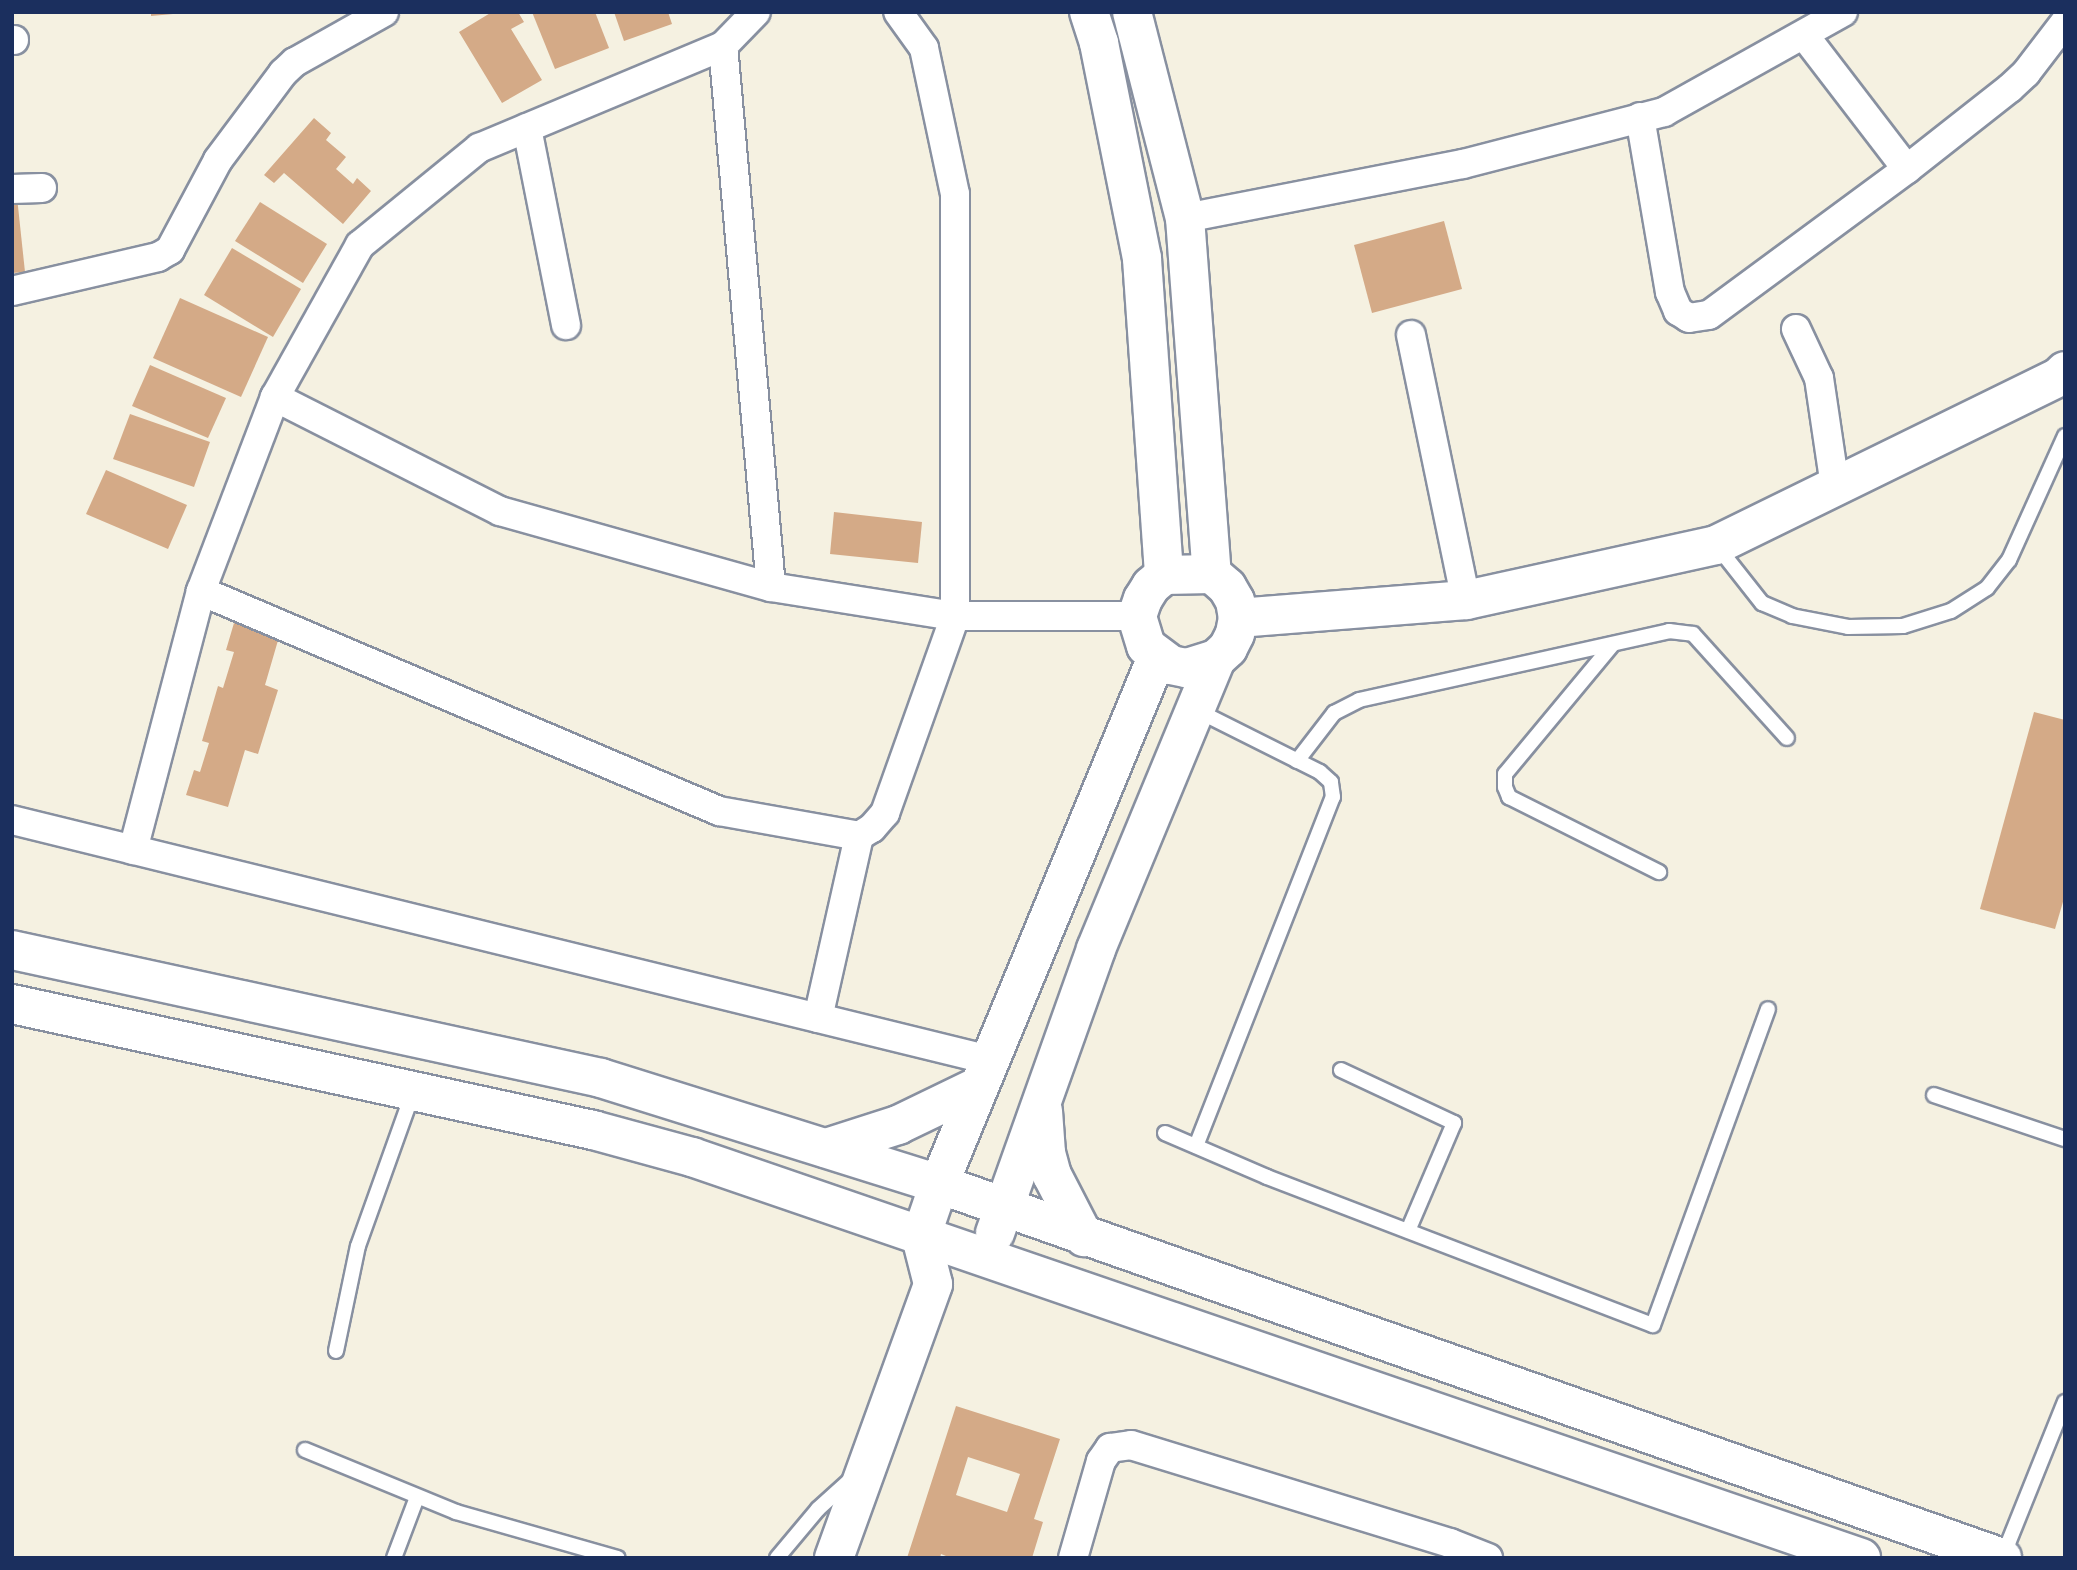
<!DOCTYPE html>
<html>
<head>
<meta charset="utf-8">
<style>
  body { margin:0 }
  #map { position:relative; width:2077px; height:1570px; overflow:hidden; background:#f5f1e1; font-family:Itim,sans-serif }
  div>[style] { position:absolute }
  .building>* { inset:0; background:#d4aa87 }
  .roads { filter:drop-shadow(2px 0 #8890a0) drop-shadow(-2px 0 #8890a0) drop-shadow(0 2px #8890a0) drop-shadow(0 -2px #8890a0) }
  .lane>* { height:14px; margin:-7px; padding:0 7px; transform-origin:7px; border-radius:7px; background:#fff }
  .street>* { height:28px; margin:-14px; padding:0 14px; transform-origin:14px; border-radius:14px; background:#fff }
  .secondary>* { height:38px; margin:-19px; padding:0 19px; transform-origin:19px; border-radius:19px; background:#fff }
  span { translate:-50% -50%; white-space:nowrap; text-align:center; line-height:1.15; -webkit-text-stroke:6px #fff; paint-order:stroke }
  .frame { position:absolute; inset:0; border:14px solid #1b2f5e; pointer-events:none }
</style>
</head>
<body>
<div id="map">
  <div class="building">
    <i style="clip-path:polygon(151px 12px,173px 12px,173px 14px,151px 16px)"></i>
    <i style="clip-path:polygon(492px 12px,518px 12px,524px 22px,511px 29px,542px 80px,502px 103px,459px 32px)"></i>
    <i style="clip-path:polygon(532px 12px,595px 12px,609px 48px,555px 69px)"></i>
    <i style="clip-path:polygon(614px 12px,668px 12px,672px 24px,624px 41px)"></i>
    <i style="clip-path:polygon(314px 118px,331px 133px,326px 140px,346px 157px,336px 169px,353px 184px,357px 178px,371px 191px,343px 224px,284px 173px,274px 183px,264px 175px)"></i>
    <i style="clip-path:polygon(17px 197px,25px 272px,12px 273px,12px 198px)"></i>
    <i style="clip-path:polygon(260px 202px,327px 244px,303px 283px,235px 241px)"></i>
    <i style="clip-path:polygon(1444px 221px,1462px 289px,1372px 313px,1354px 245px)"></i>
    <i style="clip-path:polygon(232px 248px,301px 289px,273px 337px,204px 295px)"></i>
    <i style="clip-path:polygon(180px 298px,268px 337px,241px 397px,153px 358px)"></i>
    <i style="clip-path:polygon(150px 365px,226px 398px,208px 438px,132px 406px)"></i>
    <i style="clip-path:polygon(130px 414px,210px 442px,194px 487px,113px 459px)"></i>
    <i style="clip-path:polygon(106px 470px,187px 505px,168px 549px,86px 514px)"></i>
    <i style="clip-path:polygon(834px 512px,922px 522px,918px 563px,830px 554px)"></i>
    <i style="clip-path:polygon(234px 623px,279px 637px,265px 685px,278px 690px,258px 754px,245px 750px,228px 807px,186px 795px,194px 770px,200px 772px,209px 743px,202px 741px,218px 686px,223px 688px,234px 652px,226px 650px)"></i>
    <i style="clip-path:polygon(2034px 712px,2065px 720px,2065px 895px,2055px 929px,1980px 909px)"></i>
    <i style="clip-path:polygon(evenodd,956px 1406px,1060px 1439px,1034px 1519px,1043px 1522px,1032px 1558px,951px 1558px,941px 1554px,940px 1558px,907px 1558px,956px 1406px,968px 1457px,1020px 1474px,1007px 1512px,956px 1495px,968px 1457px)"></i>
  </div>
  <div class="roads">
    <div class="lane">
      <i style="left:1717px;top:546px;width:73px;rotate:51.7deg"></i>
      <i style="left:1762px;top:603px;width:33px;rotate:23deg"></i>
      <i style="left:1792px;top:616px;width:57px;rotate:11.1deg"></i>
      <i style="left:1848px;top:627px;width:55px;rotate:-1deg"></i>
      <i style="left:1903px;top:626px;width:50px;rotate:-17.4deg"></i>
      <i style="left:1951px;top:611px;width:43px;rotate:-32.6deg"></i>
      <i style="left:1987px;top:588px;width:36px;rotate:-52deg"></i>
      <i style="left:2009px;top:560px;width:136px;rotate:-65.7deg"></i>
      <i style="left:1613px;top:644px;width:169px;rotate:129.7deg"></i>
      <i style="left:1505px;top:774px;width:13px;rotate:90deg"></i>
      <i style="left:1505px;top:787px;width:11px;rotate:68deg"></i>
      <i style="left:1509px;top:797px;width:168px;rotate:26.6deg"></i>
      <i style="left:1297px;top:761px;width:61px;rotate:-52.4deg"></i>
      <i style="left:1334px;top:713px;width:28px;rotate:-27deg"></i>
      <i style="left:1359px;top:700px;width:318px;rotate:-12.5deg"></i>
      <i style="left:1669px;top:631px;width:24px;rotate:7deg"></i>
      <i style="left:1693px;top:634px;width:140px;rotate:47.9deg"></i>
      <i style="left:1341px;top:1070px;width:125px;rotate:25.1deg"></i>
      <i style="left:1454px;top:1123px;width:117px;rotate:113.1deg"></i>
      <i style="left:1934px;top:1095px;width:138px;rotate:18.6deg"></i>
      <i style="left:1165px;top:1133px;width:111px;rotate:23.3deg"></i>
      <i style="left:1267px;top:1177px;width:413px;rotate:21deg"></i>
      <i style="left:1653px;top:1325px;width:336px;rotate:-70deg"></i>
      <i style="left:1196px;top:1146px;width:375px;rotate:-68.6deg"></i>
      <i style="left:1333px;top:797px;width:15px;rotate:-98deg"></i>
      <i style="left:1331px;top:782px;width:15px;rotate:-138deg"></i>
      <i style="left:1320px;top:772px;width:139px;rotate:-153.4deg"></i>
      <i style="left:336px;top:1351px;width:107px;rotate:-78.2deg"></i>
      <i style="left:358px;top:1246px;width:164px;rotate:-70.3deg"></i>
      <i style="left:305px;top:1450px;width:163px;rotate:22.3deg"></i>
      <i style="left:456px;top:1512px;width:168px;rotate:15.9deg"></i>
      <i style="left:2003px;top:1556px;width:166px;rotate:-68.1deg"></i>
      <i style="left:394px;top:1558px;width:65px;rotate:-69.3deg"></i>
      <i style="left:777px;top:1558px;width:64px;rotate:-50.1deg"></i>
      <i style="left:818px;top:1509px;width:43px;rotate:-42.2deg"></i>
    </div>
    <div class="street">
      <i style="left:1804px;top:35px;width:169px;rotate:52.5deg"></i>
      <i style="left:12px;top:40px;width:2px"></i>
      <i style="left:723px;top:46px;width:543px;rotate:84.93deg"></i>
      <i style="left:1640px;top:117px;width:178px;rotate:80.3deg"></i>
      <i style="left:1670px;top:292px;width:21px;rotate:67deg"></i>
      <i style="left:1678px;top:311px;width:13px;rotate:32deg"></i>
      <i style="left:1689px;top:318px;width:20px;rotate:-9deg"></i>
      <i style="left:1709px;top:315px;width:246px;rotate:-36.4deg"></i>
      <i style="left:1907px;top:169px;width:131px;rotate:-38.2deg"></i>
      <i style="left:2010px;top:88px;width:22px;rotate:-43deg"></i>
      <i style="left:2026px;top:73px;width:64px;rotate:-52.6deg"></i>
      <i style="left:527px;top:128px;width:201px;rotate:78.8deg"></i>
      <i style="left:12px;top:189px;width:30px;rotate:-2deg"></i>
      <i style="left:1185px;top:218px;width:283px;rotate:-11deg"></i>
      <i style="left:1463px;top:164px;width:208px;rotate:-14.5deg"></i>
      <i style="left:1664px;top:112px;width:205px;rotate:-29.2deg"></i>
      <i style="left:12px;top:291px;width:150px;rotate:-13.1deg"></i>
      <i style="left:158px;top:257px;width:14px;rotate:-30deg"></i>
      <i style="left:170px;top:250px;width:102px;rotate:-61.9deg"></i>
      <i style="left:218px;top:160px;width:109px;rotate:-53.2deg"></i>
      <i style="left:283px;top:73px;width:16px;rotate:-43deg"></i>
      <i style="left:295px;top:62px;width:102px;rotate:-29.3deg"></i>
      <i style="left:1796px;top:329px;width:54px;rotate:64.9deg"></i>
      <i style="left:1819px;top:378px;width:110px;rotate:81.6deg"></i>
      <i style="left:1411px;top:335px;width:271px;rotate:78.3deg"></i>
      <i style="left:275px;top:397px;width:252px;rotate:26.9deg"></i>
      <i style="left:500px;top:511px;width:281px;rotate:15.7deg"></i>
      <i style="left:771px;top:587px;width:186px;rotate:9deg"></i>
      <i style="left:955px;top:616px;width:182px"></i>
      <i style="left:201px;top:591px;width:563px;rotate:23.01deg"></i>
      <i style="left:719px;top:811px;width:142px;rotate:10.1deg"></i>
      <i style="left:859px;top:836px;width:15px;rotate:-32deg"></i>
      <i style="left:872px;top:828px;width:20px;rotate:-49deg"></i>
      <i style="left:885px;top:813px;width:209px;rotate:-70.4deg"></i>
      <i style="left:955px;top:616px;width:422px;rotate:-90deg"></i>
      <i style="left:955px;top:194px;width:149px;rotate:-102deg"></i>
      <i style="left:924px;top:48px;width:44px;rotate:-125.8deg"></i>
      <i style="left:12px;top:820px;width:1006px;rotate:13.8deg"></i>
      <i style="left:133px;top:850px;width:268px;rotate:-75.3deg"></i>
      <i style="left:201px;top:591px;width:208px;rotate:-69.1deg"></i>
      <i style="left:275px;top:397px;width:174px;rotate:-60.8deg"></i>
      <i style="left:360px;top:245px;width:154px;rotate:-39.2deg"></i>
      <i style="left:479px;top:148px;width:264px;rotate:-22.7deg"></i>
      <i style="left:723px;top:46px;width:47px;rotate:-45.9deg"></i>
      <i style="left:818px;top:1018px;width:187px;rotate:-77.3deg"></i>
      <i style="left:1073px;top:1558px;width:101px;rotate:-73.9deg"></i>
      <i style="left:1101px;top:1461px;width:16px;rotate:-55deg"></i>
      <i style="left:1110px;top:1448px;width:21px;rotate:-8deg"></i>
      <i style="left:1131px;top:1445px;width:334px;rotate:17.1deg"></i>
      <i style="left:1450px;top:1543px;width:41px;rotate:21.5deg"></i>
    </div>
    <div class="secondary">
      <i style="left:1089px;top:12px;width:33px;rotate:72deg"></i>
      <i style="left:1099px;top:43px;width:220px;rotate:78.7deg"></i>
      <i style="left:1142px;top:259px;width:317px;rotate:86deg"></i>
      <i style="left:1132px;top:12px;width:213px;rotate:75.6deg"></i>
      <i style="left:1185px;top:218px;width:357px;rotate:85.7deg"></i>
      <i style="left:1212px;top:574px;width:20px;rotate:41deg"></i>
      <i style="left:1227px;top:587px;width:16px;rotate:60deg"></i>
      <i style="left:1235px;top:601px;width:17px;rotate:80deg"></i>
      <i style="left:1238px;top:618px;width:16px;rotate:101deg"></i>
      <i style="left:1235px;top:634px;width:16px;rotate:117deg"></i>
      <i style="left:1228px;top:648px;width:16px;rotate:137deg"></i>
      <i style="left:1216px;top:659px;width:31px;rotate:163deg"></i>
      <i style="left:1186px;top:668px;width:15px;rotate:-169deg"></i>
      <i style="left:1171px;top:665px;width:31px;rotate:-143deg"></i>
      <i style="left:1146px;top:646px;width:31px;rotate:-107deg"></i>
      <i style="left:1137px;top:616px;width:18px;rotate:-71deg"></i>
      <i style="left:1143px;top:599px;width:15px;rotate:-58deg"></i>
      <i style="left:1151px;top:586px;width:17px;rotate:-40deg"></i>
      <i style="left:1164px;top:575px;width:48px;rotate:-1.2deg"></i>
      <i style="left:1238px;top:618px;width:229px;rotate:-4.5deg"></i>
      <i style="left:1466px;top:600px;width:256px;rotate:-12.4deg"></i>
      <i style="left:1716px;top:545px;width:382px;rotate:-26.1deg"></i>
      <i style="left:2059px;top:377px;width:8px;rotate:-45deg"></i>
      <i style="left:12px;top:950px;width:603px;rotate:12.26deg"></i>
      <i style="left:601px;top:1078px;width:354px;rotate:17.4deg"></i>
      <i style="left:939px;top:1184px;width:1127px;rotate:19.38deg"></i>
      <i style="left:12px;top:1004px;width:595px;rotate:12.24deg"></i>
      <i style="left:593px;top:1130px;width:103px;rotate:15.3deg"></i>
      <i style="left:692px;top:1157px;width:1236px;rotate:18.93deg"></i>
      <i style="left:1043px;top:1111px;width:42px;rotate:85.9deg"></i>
      <i style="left:1046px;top:1153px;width:23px;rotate:75deg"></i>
      <i style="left:1052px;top:1175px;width:70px;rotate:62.7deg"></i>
      <i style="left:826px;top:1148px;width:76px;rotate:-17.7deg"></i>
      <i style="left:898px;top:1125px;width:90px;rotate:-25.7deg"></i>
      <i style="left:995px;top:1233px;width:301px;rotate:-70.4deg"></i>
      <i style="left:1096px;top:949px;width:314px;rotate:-67.5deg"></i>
      <i style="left:834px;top:1558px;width:291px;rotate:-70.1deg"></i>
      <i style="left:933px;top:1284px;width:49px;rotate:-104.3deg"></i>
      <i style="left:921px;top:1237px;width:56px;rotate:-71.2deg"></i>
      <i style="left:939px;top:1184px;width:570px;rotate:-67.53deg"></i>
    </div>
  </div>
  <div class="frame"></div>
</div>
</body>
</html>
